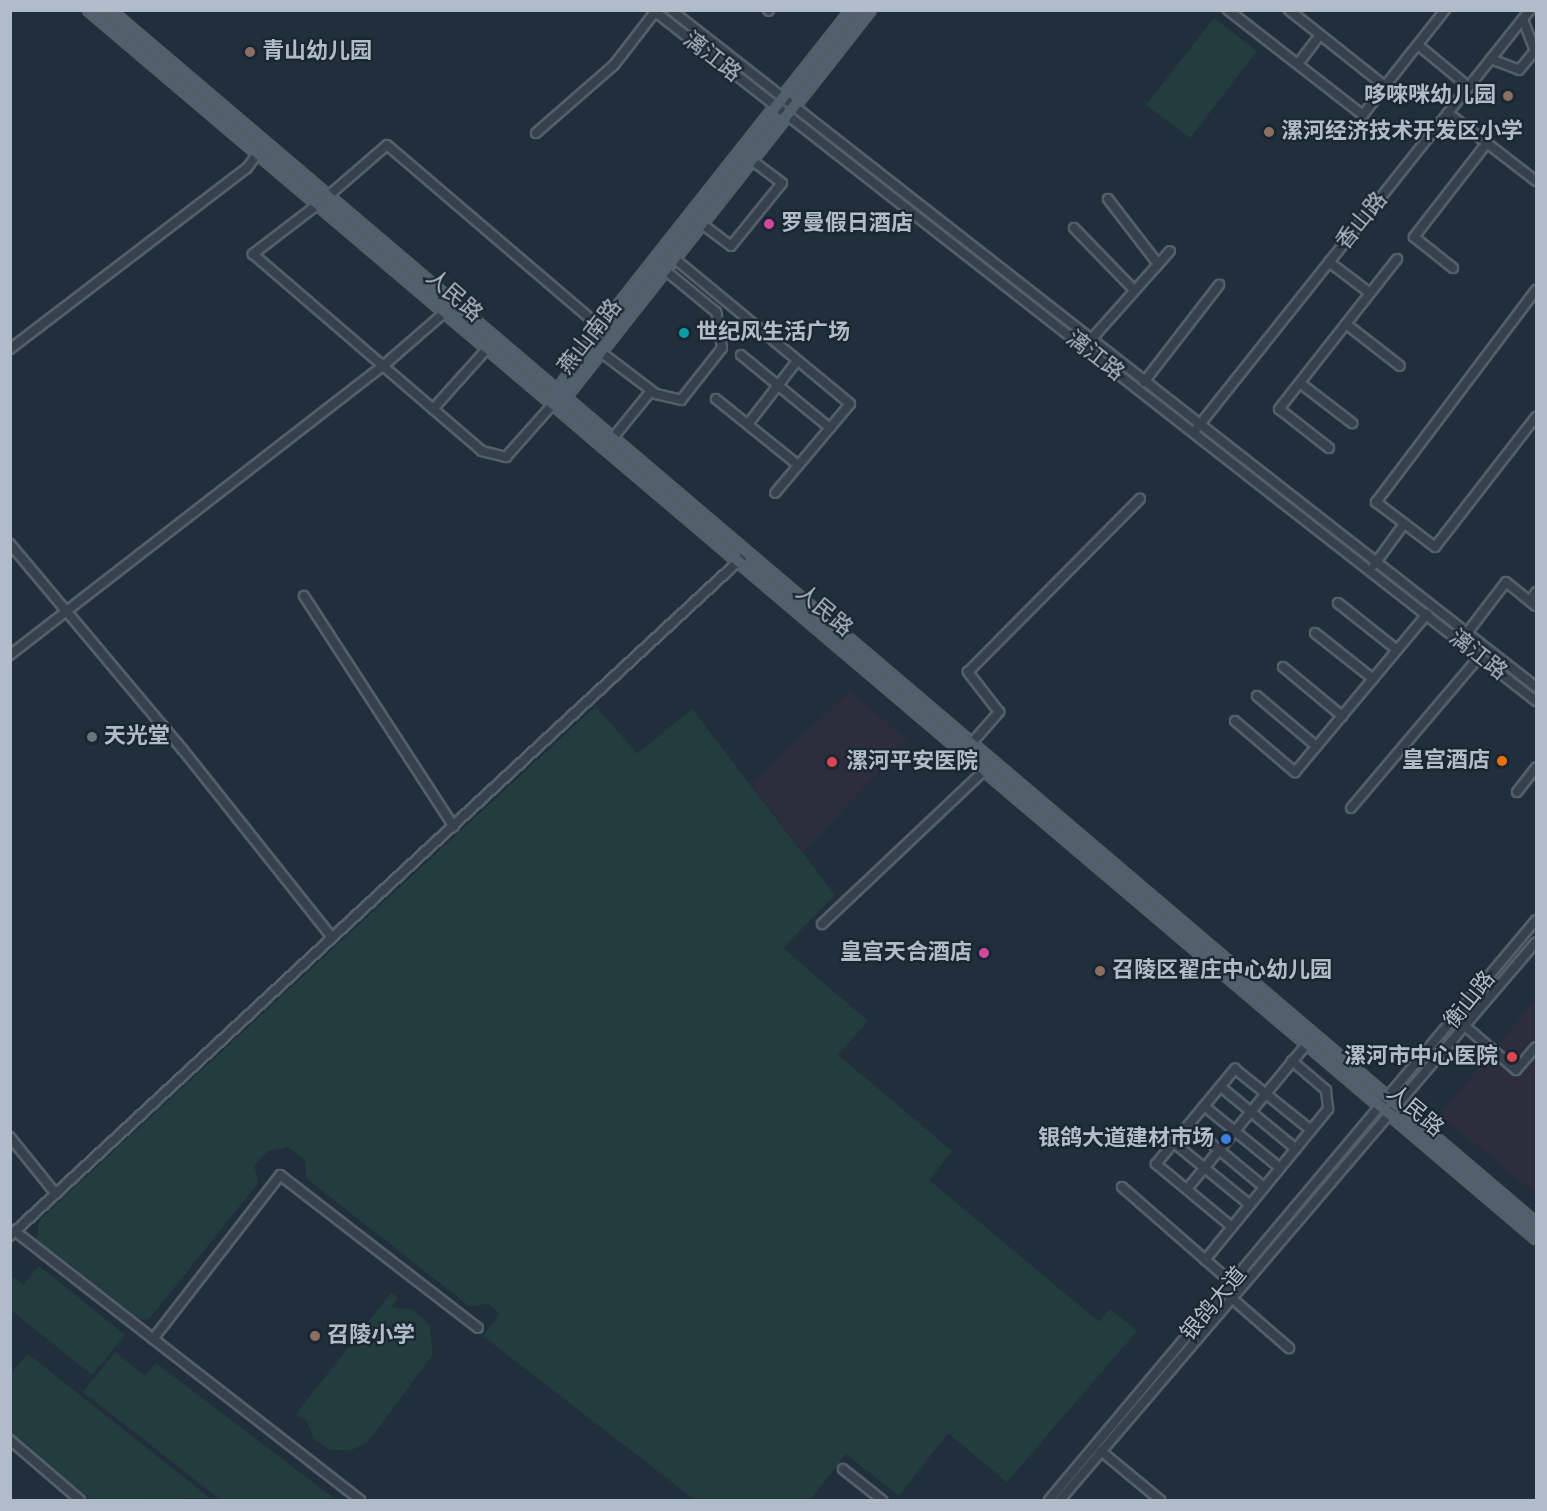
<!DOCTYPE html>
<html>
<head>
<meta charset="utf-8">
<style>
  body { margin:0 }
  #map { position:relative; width:1547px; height:1511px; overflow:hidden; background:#212f3d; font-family:"Alegreya Sans","Noto Sans SC",sans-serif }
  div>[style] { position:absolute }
  .medical>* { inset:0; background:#2e2d3e }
  .green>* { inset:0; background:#233d3e }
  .roads { filter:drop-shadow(2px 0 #535f6b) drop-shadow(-2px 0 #535f6b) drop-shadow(0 2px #535f6b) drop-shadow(0 -2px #535f6b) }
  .minor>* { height:8px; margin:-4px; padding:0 4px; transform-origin:4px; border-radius:4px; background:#35414d }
  .major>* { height:10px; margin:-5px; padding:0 5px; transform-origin:5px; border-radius:5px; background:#52606d }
  .dots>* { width:16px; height:16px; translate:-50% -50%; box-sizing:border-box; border:3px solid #1a2632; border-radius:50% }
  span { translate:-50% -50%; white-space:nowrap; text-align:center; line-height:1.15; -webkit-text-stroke:4.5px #1a2632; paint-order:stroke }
  .poi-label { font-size:22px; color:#b0bcc9; font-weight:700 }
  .left { translate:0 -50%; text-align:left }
  .right { translate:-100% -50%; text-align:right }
  .street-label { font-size:22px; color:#b0bcc9 }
  .frame { position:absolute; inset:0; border:12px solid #b0bcc9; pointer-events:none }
</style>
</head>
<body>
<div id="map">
  <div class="medical">
    <i style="clip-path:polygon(850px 691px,908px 741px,803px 852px,752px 783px)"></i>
    <i style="clip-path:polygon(1536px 999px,1536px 1194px,1440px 1115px)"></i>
  </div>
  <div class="green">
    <i style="clip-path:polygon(1214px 18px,1257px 51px,1190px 138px,1146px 105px)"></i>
    <i style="clip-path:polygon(596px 706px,637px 754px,692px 709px,835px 895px,783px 948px,868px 1021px,838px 1055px,952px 1151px,929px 1180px,1099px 1322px,1110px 1309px,1137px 1331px,1007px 1482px,948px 1433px,899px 1496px,846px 1454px,810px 1500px,695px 1500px,483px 1336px,500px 1314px,489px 1304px,469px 1306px,306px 1178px,305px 1160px,288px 1147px,268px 1151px,254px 1165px,258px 1183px,149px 1319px,141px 1320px,36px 1239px,40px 1219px)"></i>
    <i style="clip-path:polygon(39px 1266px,125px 1335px,92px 1375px,11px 1310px,11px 1275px,23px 1285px,20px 1289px)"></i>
    <i style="clip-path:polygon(391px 1293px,398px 1298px,391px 1307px,413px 1310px,429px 1324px,433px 1354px,368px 1442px,351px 1450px,330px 1450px,313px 1438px,306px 1418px,304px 1420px,296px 1414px)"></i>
    <i style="clip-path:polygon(115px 1352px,145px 1376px,156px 1363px,336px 1500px,221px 1500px,83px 1392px)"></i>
    <i style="clip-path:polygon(28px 1354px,210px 1498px,91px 1500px,11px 1432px,11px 1373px)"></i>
  </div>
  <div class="roads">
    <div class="minor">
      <i style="left:653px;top:10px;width:1121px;rotate:38.05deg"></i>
      <i style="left:671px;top:10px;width:1098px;rotate:38.05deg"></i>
      <i style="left:768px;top:10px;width:1px;rotate:45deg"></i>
      <i style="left:1228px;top:10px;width:171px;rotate:37.9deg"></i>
      <i style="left:1363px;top:115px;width:36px;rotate:-53deg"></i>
      <i style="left:1289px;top:10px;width:122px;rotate:38.4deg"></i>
      <i style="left:1385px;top:86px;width:97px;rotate:-51.7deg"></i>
      <i style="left:1418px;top:45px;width:66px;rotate:39.5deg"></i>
      <i style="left:1491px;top:59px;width:30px;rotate:21deg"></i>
      <i style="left:1519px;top:70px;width:25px;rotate:-50deg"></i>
      <i style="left:1535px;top:51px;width:34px;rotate:-111deg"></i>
      <i style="left:1298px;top:64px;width:36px;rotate:-53deg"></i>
      <i style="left:1448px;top:113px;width:111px;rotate:37.7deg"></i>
      <i style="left:536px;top:133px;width:103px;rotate:-41.1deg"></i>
      <i style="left:614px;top:65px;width:67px;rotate:-52.3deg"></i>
      <i style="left:327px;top:197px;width:79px;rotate:-40.9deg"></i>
      <i style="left:387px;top:145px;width:282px;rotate:40.5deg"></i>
      <i style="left:1108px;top:199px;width:82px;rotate:52.4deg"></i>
      <i style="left:317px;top:205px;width:81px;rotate:142.6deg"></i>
      <i style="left:253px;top:254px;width:302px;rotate:40.7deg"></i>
      <i style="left:482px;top:451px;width:25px;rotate:14deg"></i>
      <i style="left:506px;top:457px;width:71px;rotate:-48.4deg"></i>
      <i style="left:702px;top:224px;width:36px;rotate:37deg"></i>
      <i style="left:731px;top:246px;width:81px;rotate:-51deg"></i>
      <i style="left:782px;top:183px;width:38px;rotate:-143deg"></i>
      <i style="left:1074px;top:228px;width:86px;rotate:45.9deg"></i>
      <i style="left:675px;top:259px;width:227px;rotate:39.6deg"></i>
      <i style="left:850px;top:404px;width:116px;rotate:130.1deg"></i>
      <i style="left:1329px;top:262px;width:51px;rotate:37.1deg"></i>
      <i style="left:1453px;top:268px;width:50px;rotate:-141.5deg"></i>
      <i style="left:1414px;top:237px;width:119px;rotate:-52.2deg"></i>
      <i style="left:1536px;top:290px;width:266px;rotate:127deg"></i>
      <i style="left:1376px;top:502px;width:74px;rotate:37.3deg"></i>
      <i style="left:1435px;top:547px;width:165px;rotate:-52.2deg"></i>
      <i style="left:1346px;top:324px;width:68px;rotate:37.9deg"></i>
      <i style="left:1088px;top:343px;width:123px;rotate:-48.3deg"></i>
      <i style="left:10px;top:349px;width:298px;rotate:-37.4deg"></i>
      <i style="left:247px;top:168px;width:17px;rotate:-54deg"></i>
      <i style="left:602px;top:353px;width:68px;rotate:37.2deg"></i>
      <i style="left:656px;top:394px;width:26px;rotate:13deg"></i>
      <i style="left:681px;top:400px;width:66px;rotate:-51.7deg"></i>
      <i style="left:722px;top:348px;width:36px;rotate:-99deg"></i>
      <i style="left:716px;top:312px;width:65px;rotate:-140.6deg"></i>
      <i style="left:741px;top:355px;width:115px;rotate:39.4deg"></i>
      <i style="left:1144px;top:382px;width:123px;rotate:-52.3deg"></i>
      <i style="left:1300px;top:383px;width:66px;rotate:37.6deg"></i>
      <i style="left:716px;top:399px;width:105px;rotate:38.8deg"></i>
      <i style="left:433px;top:409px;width:79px;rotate:-48.1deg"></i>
      <i style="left:748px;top:424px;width:80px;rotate:-52.1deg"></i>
      <i style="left:1197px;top:428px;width:534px;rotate:-51.46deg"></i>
      <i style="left:612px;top:439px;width:62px;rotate:-50.9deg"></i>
      <i style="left:1329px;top:448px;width:63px;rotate:-142deg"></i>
      <i style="left:1279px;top:409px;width:191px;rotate:-51.8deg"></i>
      <i style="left:10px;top:544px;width:269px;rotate:50deg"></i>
      <i style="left:183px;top:750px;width:239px;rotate:51.5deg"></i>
      <i style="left:1374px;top:565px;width:51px;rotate:-53.8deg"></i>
      <i style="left:304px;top:596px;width:275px;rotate:57deg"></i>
      <i style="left:1530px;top:601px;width:11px;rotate:-56deg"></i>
      <i style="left:1338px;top:603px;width:75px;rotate:38.5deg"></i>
      <i style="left:1315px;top:633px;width:74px;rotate:38.4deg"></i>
      <i style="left:1467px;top:633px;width:64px;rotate:-52.6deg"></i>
      <i style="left:1506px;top:582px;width:38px;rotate:39deg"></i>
      <i style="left:10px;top:655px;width:472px;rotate:-37.8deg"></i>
      <i style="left:383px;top:366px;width:81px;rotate:-41deg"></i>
      <i style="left:1283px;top:667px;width:77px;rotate:39.7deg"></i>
      <i style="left:1257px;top:696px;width:77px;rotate:40.3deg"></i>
      <i style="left:1235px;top:721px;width:79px;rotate:40.4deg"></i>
      <i style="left:1295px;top:772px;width:206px;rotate:-50.1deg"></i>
      <i style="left:971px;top:744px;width:43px;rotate:-48.8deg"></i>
      <i style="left:999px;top:712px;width:51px;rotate:-127.8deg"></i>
      <i style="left:968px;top:672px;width:244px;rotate:-45.2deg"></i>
      <i style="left:1517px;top:792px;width:31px;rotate:-52deg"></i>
      <i style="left:1351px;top:808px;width:199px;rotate:-49.7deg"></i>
      <i style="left:822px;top:924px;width:221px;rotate:-43.4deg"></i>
      <i style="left:1466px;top:1027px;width:66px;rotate:40.7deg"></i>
      <i style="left:1516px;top:1070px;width:30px;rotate:-49deg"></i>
      <i style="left:1221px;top:1087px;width:97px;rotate:39.6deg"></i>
      <i style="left:1204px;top:1106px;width:98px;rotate:39.2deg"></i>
      <i style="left:1189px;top:1125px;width:97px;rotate:39.6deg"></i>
      <i style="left:10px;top:1137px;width:73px;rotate:51.1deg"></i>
      <i style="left:1174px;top:1143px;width:98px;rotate:39.2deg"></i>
      <i style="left:1122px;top:1187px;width:146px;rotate:41.1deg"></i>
      <i style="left:1187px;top:1189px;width:187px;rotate:-50.4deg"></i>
      <i style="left:1232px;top:1227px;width:99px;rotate:-140.3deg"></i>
      <i style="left:1156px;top:1164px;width:124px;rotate:-50.3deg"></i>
      <i style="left:1235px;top:1069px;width:97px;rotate:38.8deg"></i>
      <i style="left:16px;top:1232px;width:436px;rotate:37.9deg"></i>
      <i style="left:10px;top:1236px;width:998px;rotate:-42.81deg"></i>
      <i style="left:1205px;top:1260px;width:195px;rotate:-50.8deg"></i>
      <i style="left:1328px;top:1109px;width:19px;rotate:-96deg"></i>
      <i style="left:1326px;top:1090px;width:45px;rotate:-139.5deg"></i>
      <i style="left:1228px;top:1295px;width:81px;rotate:41deg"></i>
      <i style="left:153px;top:1339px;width:207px;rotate:-52.2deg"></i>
      <i style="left:280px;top:1175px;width:250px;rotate:37.7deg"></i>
      <i style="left:10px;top:1440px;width:92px;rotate:40.6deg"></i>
      <i style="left:1101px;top:1451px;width:77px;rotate:39.7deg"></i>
      <i style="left:843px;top:1469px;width:50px;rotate:38.5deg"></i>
      <i style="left:1049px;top:1500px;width:757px;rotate:-49.98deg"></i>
      <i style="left:1060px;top:1500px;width:733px;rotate:-49.53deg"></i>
    </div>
    <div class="major">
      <i style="left:89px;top:10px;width:1898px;rotate:40.32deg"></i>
      <i style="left:109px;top:10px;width:1874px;rotate:40.39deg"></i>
      <i style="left:555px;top:395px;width:81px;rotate:-55.5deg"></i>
      <i style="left:601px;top:328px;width:405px;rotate:-51.7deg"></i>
      <i style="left:562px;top:401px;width:498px;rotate:-51.8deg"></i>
    </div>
  </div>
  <div class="dots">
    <i style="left:250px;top:52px;background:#8d6e63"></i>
    <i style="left:1508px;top:96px;background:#8d6e63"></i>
    <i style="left:1269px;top:132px;background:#8d6e63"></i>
    <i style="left:769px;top:224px;background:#d1479c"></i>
    <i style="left:684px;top:333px;background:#0f9aa8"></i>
    <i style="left:92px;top:737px;background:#6b7280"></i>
    <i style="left:1502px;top:761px;background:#e8710a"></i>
    <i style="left:832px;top:762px;background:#e0444e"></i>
    <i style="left:984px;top:953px;background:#d1479c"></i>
    <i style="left:1100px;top:971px;background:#8d6e63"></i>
    <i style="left:1512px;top:1057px;background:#e0444e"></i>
    <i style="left:1226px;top:1139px;background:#3f7fe0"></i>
    <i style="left:315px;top:1336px;background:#8d6e63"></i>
  </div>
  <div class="poi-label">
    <span class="left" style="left:262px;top:52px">青山幼儿园</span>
    <span class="right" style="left:1496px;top:96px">哆唻咪幼儿园</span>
    <span class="left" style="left:1281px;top:132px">漯河经济技术开发区小学</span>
    <span class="left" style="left:781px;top:224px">罗曼假日酒店</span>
    <span class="left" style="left:696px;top:333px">世纪风生活广场</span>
    <span class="left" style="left:104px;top:737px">天光堂</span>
    <span class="right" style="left:1490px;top:761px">皇宫酒店</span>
    <span class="left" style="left:846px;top:762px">漯河平安医院</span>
    <span class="right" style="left:972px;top:953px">皇宫天合酒店</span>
    <span class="left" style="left:1112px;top:971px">召陵区翟庄中心幼儿园</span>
    <span class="right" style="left:1498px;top:1057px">漯河市中心医院</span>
    <span class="right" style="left:1214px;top:1139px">银鸽大道建材市场</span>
    <span class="left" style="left:327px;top:1336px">召陵小学</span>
  </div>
  <div class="street-label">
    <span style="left:712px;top:57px;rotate:38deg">漓江路</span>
    <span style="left:1362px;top:221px;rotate:-51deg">香山路</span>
    <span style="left:454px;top:296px;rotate:41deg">人民路</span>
    <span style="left:590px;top:337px;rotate:-52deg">燕山南路</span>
    <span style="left:1095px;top:356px;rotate:38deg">漓江路</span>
    <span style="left:824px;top:611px;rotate:40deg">人民路</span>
    <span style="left:1478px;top:655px;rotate:38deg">漓江路</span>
    <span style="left:1470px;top:1000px;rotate:-51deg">衡山路</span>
    <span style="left:1415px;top:1111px;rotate:40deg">人民路</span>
    <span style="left:1214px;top:1304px;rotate:-50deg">银鸽大道</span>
  </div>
  <div class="frame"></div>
</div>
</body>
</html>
